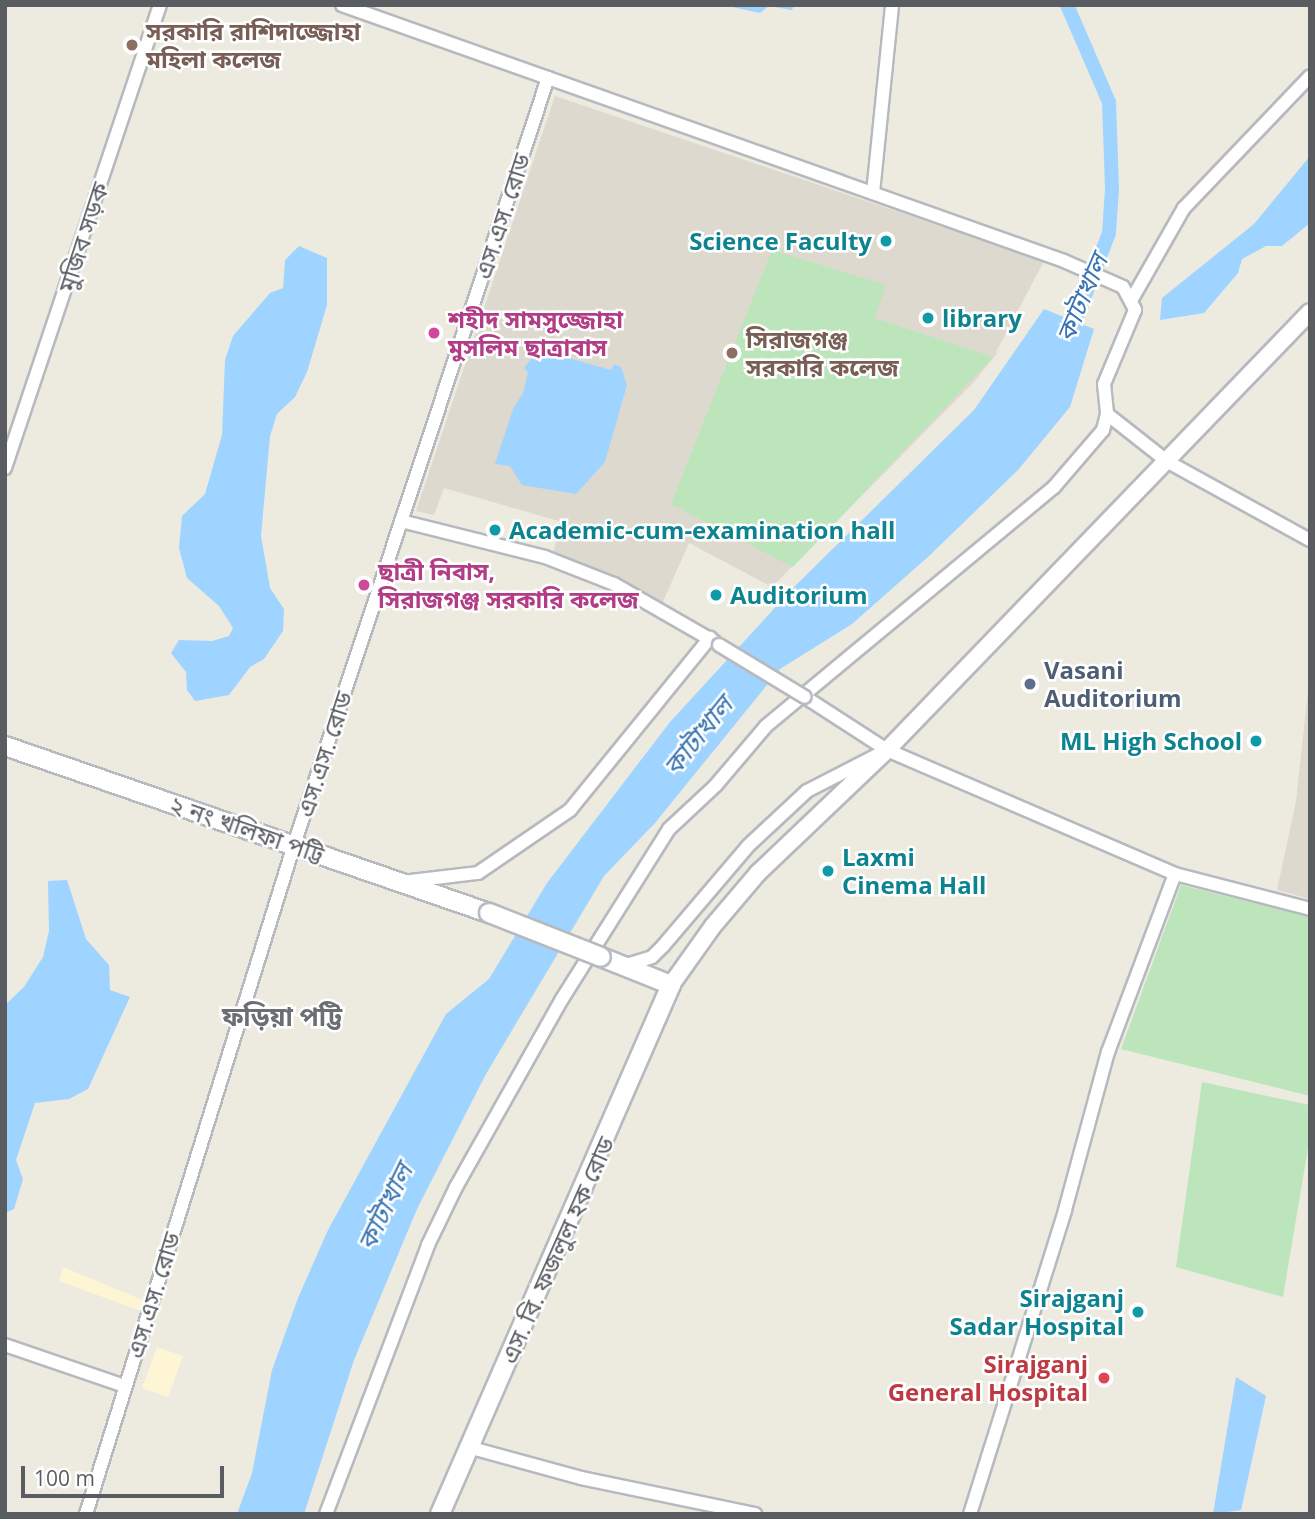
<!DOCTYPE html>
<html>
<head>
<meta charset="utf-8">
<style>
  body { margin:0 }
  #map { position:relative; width:1315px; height:1519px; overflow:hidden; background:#edeae0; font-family:"Open Sans","Noto Sans Bengali",sans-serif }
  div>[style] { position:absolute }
  .commercial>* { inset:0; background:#fef5d4 }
  .education>* { inset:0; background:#ddd9cf }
  .green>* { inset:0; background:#bce5bc }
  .water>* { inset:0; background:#9ed4ff }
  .canal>* { height:14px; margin:-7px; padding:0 7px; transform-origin:7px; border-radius:7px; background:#9ed4ff }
  .roads { filter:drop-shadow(2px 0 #b6b9be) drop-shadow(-2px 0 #b6b9be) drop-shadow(0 2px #b6b9be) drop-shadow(0 -2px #b6b9be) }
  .minor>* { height:12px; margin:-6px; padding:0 6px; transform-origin:6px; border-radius:6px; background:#fff }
  .tertiary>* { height:16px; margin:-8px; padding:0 8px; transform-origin:8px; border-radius:8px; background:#fff }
  .secondary>* { height:18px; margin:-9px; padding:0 9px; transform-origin:9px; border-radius:9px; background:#fff }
  .bridges { filter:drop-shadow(2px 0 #b6b9be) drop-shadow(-2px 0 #b6b9be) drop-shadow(0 2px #b6b9be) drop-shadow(0 -2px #b6b9be) }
  .minor-bridge>* { height:12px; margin:-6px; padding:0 6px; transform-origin:6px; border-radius:6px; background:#fff }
  .secondary-bridge>* { height:18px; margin:-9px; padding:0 9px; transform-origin:9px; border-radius:9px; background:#fff }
  .dots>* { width:19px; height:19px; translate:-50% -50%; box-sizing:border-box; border:4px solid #fff; border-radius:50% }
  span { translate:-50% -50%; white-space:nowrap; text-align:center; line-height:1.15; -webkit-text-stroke:5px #fff; paint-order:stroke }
  .education-label { font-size:24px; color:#785e54; font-weight:700 }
  .left { translate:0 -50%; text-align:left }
  .street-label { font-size:24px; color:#595d62 }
  .culture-label { font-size:24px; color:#0d838f; font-weight:700 }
  .right { translate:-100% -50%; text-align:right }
  .hotel-label { font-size:24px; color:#b23c85; font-weight:700 }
  .service-label { font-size:24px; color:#4e5e75; font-weight:700 }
  .health-label { font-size:24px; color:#be3a42; font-weight:700 }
  .water-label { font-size:26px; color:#3a74b2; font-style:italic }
  .neighbourhood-label { font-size:26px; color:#6a6f74; font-weight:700 }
  .frame { position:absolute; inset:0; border:7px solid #595d62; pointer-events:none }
  .scale { position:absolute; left:21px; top:1466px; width:203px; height:32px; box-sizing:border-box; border:4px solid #595d62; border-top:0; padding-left:9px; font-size:21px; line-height:24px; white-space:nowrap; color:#595d62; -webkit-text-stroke:5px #fff; paint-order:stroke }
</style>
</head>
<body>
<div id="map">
  <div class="commercial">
    <i style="clip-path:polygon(63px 1267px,145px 1301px,141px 1311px,59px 1281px)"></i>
    <i style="clip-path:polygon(157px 1347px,183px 1356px,168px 1397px,142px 1388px)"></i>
  </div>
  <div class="education">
    <i style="clip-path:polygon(555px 96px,1044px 261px,995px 354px,1000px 350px,973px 383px,772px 587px,689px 543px,662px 604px,553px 553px,562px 522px,444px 488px,434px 515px,416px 511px)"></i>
    <i style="clip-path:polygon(1310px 673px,1310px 899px,1277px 890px,1296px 801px)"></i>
  </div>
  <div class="green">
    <i style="clip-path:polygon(772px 250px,886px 285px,875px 318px,993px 357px,793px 567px,671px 504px)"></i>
    <i style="clip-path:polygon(1181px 885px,1310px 917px,1310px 1096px,1121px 1049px)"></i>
    <i style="clip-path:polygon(1202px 1082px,1310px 1105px,1310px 1136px,1283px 1297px,1176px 1267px)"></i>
  </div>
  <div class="water">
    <i style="clip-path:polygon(723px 5px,794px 5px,792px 10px,769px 6px,760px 13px)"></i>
    <i style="clip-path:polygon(1310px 156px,1310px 223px,1282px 246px,1266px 246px,1242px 259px,1238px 273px,1204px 313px,1160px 320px,1162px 298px,1254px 224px)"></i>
    <i style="clip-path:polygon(299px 246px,327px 258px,327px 305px,307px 372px,295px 397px,277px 414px,270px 436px,261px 536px,270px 588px,284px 609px,283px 631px,264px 659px,250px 667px,229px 695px,195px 701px,187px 690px,186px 672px,171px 653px,179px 640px,212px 641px,229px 636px,233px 628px,219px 606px,187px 578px,179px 548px,182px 516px,205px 494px,222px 435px,225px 360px,233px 336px,270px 293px,283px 288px,285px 260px)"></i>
    <i style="clip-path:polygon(1044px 309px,1094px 329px,1070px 407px,1018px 470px,929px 556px,852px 624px,780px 669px,655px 823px,604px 876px,486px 1074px,417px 1209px,354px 1360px,304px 1514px,237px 1514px,252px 1473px,272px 1370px,298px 1298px,328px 1230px,446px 1014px,489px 979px,547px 883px,670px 722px,794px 587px,974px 410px)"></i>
    <i style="clip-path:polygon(545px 342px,561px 344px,572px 359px,611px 370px,614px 364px,621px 367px,627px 385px,605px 462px,576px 494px,522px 485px,510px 466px,495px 464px,513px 409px,523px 393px,528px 372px,524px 368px)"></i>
    <i style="clip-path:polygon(67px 880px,86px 939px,109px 965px,110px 990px,130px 997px,88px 1089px,69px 1099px,35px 1103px,16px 1160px,23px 1179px,14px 1209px,5px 1213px,5px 1005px,24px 987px,43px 957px,49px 931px,48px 881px)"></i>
    <i style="clip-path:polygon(1236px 1377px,1266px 1396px,1241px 1510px,1213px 1514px)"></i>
  </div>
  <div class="canal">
    <i style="left:1067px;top:5px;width:106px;rotate:66.6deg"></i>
    <i style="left:1109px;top:102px;width:87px;rotate:88deg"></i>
    <i style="left:1112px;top:189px;width:44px;rotate:93.9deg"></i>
    <i style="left:1109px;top:233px;width:111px;rotate:111deg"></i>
  </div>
  <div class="roads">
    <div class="minor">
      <i style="left:342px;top:5px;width:766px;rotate:19.52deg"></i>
      <i style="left:1064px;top:261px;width:64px;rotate:23.8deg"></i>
      <i style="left:1123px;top:287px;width:26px;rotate:62deg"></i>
      <i style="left:1135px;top:310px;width:80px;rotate:112.7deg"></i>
      <i style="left:1104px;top:384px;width:30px;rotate:84deg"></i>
      <i style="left:1107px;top:414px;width:78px;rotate:38.2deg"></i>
      <i style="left:1168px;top:462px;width:162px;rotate:28.8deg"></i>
      <i style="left:873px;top:193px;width:189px;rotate:-84.2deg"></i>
      <i style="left:1132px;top:299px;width:105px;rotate:-60.3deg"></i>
      <i style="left:1184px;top:208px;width:182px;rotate:-46.3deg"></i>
      <i style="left:5px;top:468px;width:488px;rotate:-71.5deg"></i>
      <i style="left:401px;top:521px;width:148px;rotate:14deg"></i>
      <i style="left:545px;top:557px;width:74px;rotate:21.4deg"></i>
      <i style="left:614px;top:584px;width:116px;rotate:29.9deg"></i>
      <i style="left:805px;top:697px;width:98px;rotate:32.9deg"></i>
      <i style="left:887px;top:750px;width:314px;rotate:23.3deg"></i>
      <i style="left:1175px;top:874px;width:139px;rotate:14.5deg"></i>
      <i style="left:402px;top:882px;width:77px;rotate:-6.8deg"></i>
      <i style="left:478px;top:873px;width:112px;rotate:-34.4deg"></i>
      <i style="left:570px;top:810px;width:222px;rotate:-50.9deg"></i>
      <i style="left:623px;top:966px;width:30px;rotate:-17deg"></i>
      <i style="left:652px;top:957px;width:16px;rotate:-45deg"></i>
      <i style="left:663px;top:946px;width:131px;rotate:-49.6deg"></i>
      <i style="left:748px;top:846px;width:81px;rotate:-43deg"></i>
      <i style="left:807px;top:791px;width:83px;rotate:-27.2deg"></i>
      <i style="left:5px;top:1345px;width:127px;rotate:18.9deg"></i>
      <i style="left:468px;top:1447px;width:117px;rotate:15.3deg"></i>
      <i style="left:581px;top:1478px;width:178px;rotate:11.7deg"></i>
      <i style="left:86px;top:1514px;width:701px;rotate:-72.73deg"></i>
      <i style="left:294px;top:845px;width:808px;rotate:-71.68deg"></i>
      <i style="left:326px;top:1514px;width:288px;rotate:-69.2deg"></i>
      <i style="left:428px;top:1245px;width:64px;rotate:-64.2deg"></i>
      <i style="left:456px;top:1187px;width:216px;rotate:-60.6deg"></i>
      <i style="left:562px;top:999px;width:201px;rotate:-57.8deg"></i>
      <i style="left:669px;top:829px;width:64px;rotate:-43.1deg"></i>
      <i style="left:716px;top:785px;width:77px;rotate:-49.7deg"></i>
      <i style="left:766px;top:726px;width:374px;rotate:-39.7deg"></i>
      <i style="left:1054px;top:487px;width:75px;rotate:-49.3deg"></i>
      <i style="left:1103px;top:430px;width:16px;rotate:-76deg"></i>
      <i style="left:970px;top:1514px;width:318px;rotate:-72.6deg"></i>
      <i style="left:1065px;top:1210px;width:164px;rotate:-74.8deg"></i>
      <i style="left:1108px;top:1052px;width:190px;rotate:-69.4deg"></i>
    </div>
    <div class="tertiary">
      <i style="left:671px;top:985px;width:72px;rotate:-54.6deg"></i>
      <i style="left:713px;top:926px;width:70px;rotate:-49.7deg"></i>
      <i style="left:758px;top:873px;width:178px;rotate:-43.6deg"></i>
      <i style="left:887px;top:750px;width:609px;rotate:-46deg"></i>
    </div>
    <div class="secondary">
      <i style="left:5px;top:746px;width:512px;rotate:19.04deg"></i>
      <i style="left:440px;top:1514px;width:577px;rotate:-66.41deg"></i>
      <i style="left:671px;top:985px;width:75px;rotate:-158.2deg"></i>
    </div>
  </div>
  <div class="bridges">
    <div class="minor-bridge">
      <i style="left:719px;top:645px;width:100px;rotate:31.2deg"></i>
    </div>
    <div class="secondary-bridge">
      <i style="left:489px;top:913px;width:120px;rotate:21.4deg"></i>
    </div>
  </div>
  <div class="dots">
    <i style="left:132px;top:45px;background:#8d6e63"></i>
    <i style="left:886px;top:241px;background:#0f9aa8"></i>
    <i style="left:928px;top:318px;background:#0f9aa8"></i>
    <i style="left:434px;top:333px;background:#d1479c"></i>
    <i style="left:732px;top:353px;background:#8d6e63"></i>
    <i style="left:495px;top:530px;background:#0f9aa8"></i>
    <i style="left:364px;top:585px;background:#d1479c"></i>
    <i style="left:716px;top:595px;background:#0f9aa8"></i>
    <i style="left:1030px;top:684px;background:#5c6f8a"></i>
    <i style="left:1256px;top:741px;background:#0f9aa8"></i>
    <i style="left:828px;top:871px;background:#0f9aa8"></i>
    <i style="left:1138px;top:1312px;background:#0f9aa8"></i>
    <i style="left:1104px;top:1378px;background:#e0444e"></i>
  </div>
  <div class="education-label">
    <span class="left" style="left:146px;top:45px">সরকারি রাশিদাজ্জোহা<br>মহিলা কলেজ</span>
    <span class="left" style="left:746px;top:353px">সিরাজগঞ্জ<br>সরকারি কলেজ</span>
  </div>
  <div class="street-label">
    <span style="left:502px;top:216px;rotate:-72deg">এস.এস. রোড</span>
    <span style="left:83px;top:237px;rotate:-72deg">মুজিব সড়ক</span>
    <span style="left:324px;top:754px;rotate:-72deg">এস.এস. রোড</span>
    <span style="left:247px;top:829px;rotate:19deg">২ নং খলিফা পট্টি</span>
    <span style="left:557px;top:1250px;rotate:-66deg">এস. বি. ফজলুল হক রোড</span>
    <span style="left:153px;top:1295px;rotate:-73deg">এস.এস. রোড</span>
  </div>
  <div class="culture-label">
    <span class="right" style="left:872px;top:241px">Science Faculty</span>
    <span class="left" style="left:942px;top:318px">library</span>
    <span class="left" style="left:509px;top:530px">Academic-cum-examination hall</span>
    <span class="left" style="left:730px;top:595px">Auditorium</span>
    <span class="right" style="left:1242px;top:741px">ML High School</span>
    <span class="left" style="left:842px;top:871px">Laxmi<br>Cinema Hall</span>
    <span class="right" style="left:1124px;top:1312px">Sirajganj<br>Sadar Hospital</span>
  </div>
  <div class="hotel-label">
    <span class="left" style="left:448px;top:333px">শহীদ সামসুজ্জোহা<br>মুসলিম ছাত্রাবাস</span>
    <span class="left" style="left:378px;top:585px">ছাত্রী নিবাস,<br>সিরাজগঞ্জ সরকারি কলেজ</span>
  </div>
  <div class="service-label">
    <span class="left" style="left:1044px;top:684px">Vasani<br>Auditorium</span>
  </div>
  <div class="health-label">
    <span class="right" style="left:1088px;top:1378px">Sirajganj<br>General Hospital</span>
  </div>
  <div class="water-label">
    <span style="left:1082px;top:298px;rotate:-67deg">কাটাখাল</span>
    <span style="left:698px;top:736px;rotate:-51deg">কাটাখাল</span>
    <span style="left:385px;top:1207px;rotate:-64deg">কাটাখাল</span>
  </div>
  <div class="neighbourhood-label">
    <span style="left:282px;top:1017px">ফড়িয়া পট্টি</span>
  </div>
  <div class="frame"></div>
  <div class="scale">100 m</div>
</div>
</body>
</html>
